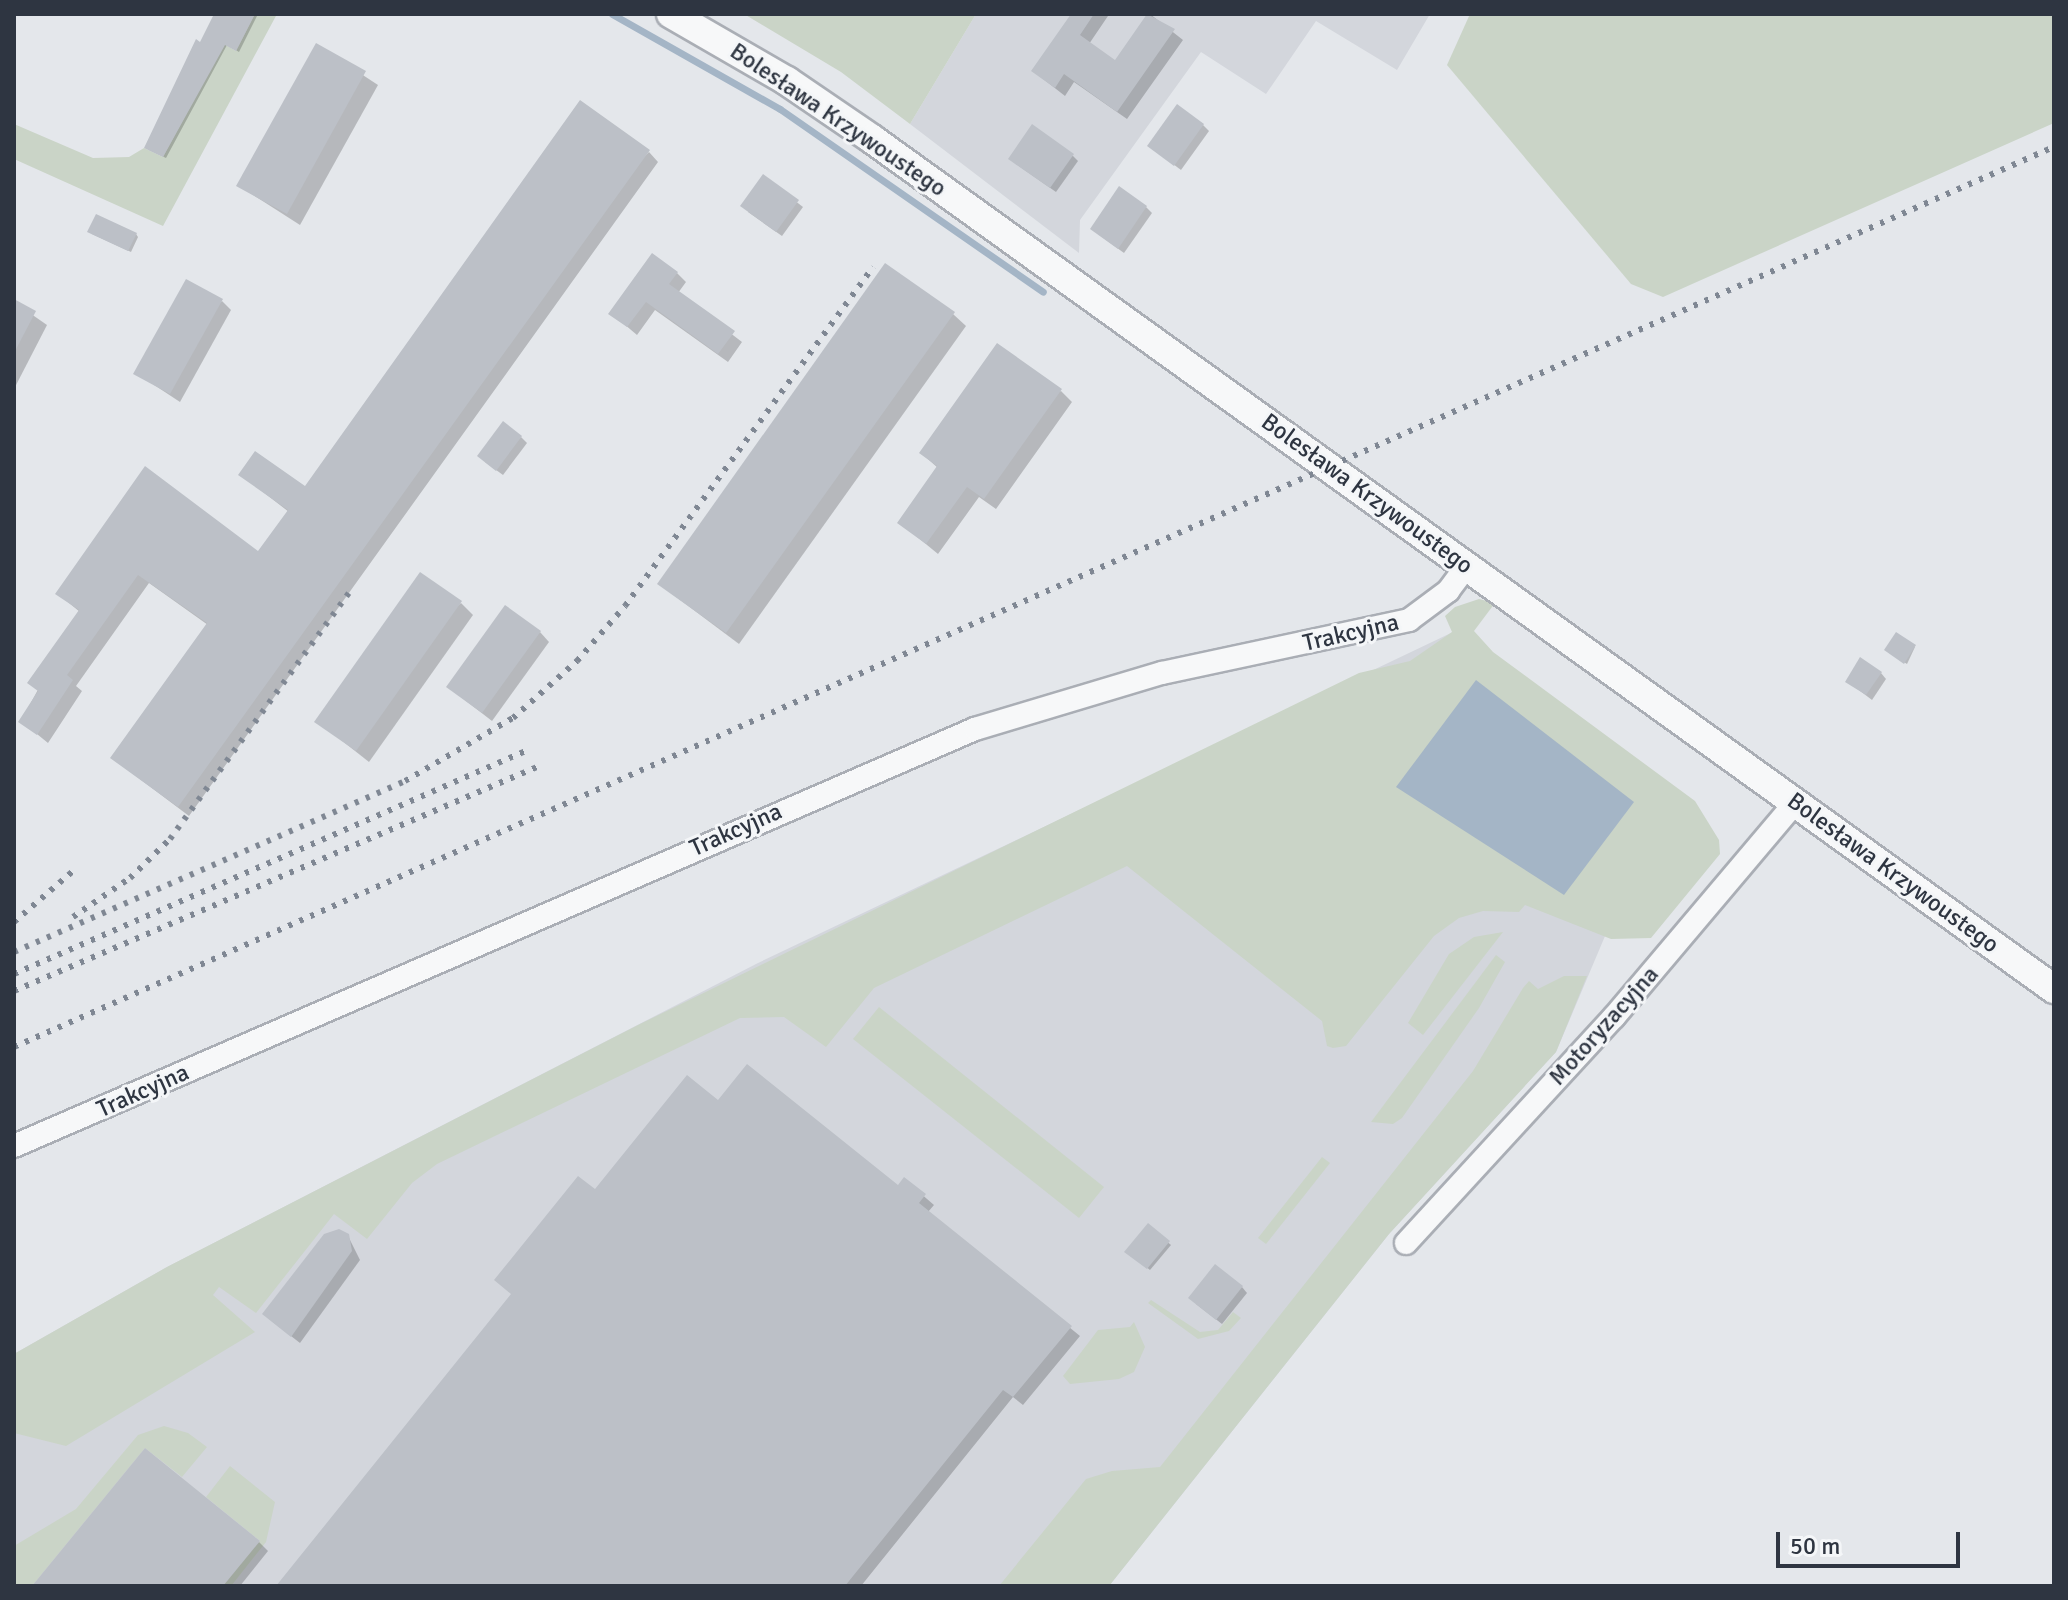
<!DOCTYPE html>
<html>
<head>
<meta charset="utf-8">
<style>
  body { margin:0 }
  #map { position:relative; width:2068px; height:1600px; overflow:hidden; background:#e4e7eb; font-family:Signika,sans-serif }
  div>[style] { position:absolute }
  .built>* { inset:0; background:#d3d6dc }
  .green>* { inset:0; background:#cad4c7 }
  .water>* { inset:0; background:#a4b5c6 }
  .shadow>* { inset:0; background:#0003 }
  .stream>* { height:7px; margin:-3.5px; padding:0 3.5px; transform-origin:3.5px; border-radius:3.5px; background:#a4b5c6 }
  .building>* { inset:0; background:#bcc0c7 }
  .roads { filter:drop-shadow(2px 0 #aaaeb5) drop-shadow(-2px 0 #aaaeb5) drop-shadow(0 2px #aaaeb5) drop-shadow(0 -2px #aaaeb5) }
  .minor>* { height:22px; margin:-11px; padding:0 11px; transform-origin:11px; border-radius:11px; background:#f7f8f9 }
  .tertiary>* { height:28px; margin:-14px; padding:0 14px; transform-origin:14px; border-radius:14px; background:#f7f8f9 }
  .rail>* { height:6px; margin-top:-3px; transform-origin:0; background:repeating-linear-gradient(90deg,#7f8793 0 4px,transparent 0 12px) }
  span { translate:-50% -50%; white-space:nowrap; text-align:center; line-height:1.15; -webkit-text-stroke:6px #f4f6f8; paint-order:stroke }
  .street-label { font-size:24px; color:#2e3541 }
  .frame { position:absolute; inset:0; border:16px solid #2e3541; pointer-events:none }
  .scale { position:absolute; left:1776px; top:1532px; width:184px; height:36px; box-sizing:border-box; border:4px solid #2e3541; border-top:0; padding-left:10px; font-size:24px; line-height:28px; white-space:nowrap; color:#2e3541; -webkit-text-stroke:6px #f4f6f8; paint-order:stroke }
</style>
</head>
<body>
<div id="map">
  <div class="built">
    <i style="clip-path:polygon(976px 14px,1430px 14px,1397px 70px,1316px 21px,1266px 94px,1201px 52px,1080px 220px,1079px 253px,910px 124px)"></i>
    <i style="clip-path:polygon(1453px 632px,1691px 800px,1619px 903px,1556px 1052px,1389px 1234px,1109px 1586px,14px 1586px,14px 1354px,167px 1267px,758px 963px)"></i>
  </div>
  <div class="green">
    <i style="clip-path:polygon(255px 14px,277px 14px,163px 226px,14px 159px,14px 124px,93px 158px,129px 157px,144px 148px,163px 157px,224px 44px,236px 51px)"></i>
    <i style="clip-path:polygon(744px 14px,976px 14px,910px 124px,841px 72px)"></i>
    <i style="clip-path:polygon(1470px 14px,2054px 14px,2054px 123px,1663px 297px,1631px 284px,1447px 65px)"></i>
    <i style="clip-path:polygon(1479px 599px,1495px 603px,1474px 631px,1493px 652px,1695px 801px,1719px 840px,1720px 854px,1651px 938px,1611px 939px,1525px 905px,1519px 912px,1483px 911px,1459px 918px,1434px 936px,1346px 1046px,1333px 1048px,1327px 1046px,1322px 1021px,1127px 866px,874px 988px,826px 1047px,784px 1017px,740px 1018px,437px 1164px,412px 1183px,367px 1239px,334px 1214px,256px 1313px,219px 1287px,213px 1295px,255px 1332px,66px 1446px,14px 1433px,14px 1354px,167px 1267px,640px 1024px,1359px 673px,1410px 661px,1452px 632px,1445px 616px,1455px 607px)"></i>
    <i style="clip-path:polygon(1503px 932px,1423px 1035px,1408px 1023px,1449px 954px,1474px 937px)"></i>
    <i style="clip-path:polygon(1496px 955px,1505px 962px,1479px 1008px,1402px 1118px,1393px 1124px,1371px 1122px)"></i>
    <i style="clip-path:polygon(1564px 976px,1587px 976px,1556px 1052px,1389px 1234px,1109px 1586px,999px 1586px,1086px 1479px,1112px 1471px,1160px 1467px,1473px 1071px,1523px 988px,1529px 981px,1538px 989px)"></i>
    <i style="clip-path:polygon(879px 1007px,1104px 1187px,1079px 1218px,853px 1039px)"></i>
    <i style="clip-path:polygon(1322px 1157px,1330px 1163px,1266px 1244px,1258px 1238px)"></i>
    <i style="clip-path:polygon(1151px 1300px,1200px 1332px,1218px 1330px,1233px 1312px,1241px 1318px,1229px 1331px,1198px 1339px,1148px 1303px)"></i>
    <i style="clip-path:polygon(1134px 1322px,1145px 1347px,1134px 1372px,1119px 1379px,1070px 1384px,1063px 1376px,1098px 1330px,1130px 1327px)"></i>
    <i style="clip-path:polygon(164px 1426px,188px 1433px,207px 1447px,182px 1477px,145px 1448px,32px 1586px,14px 1586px,14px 1546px,76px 1509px,138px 1435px)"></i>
    <i style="clip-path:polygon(230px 1466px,275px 1502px,266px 1542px,231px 1586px,223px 1586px,260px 1541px,206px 1497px)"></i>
  </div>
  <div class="water">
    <i style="clip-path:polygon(1476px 680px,1634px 802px,1564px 895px,1396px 787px)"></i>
  </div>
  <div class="shadow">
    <i style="clip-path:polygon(217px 14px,258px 14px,239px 52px,227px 45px,166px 158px,149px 150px)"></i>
    <i style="clip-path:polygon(1074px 14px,1108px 16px,1089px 44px,1115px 63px,1150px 14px,1183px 40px,1127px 119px,1074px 82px,1065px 96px,1033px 71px)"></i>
    <i style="clip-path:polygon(317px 45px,378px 85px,300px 225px,239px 186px)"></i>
    <i style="clip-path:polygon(1203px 125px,1209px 131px,1181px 170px,1149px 146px)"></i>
    <i style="clip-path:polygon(649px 152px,658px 162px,189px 816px,112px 758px,208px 625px,149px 583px,76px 686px,82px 691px,48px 743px,21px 721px,80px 612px,58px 594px,146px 469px,258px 554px,289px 512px,241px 475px,306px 489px)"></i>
    <i style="clip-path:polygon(1073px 156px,1078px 161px,1056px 192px,1016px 164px)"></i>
    <i style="clip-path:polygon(764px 177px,803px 207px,782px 236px,748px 212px)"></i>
    <i style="clip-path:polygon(1146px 207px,1152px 213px,1124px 253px,1098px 234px)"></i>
    <i style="clip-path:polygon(92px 234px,136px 234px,138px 237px,131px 252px)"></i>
    <i style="clip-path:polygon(677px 273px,686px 282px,678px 293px,742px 342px,728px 362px,655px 310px,637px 335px,611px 313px)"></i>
    <i style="clip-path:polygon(222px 301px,231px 310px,180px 402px,136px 373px)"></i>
    <i style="clip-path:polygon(14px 302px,47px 325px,14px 389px)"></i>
    <i style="clip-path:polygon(953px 314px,966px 326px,739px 644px,659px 584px)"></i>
    <i style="clip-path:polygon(1061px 391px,1072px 402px,996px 509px,979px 497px,938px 554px,899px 522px,938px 468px,921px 453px)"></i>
    <i style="clip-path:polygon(521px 437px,527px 443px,503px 475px,485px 462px)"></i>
    <i style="clip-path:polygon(461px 603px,473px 615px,369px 762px,317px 721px)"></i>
    <i style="clip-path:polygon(540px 632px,549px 642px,492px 721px,448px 687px)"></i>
    <i style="clip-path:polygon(1915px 647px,1907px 664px,1888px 652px)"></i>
    <i style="clip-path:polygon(1881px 673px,1886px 679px,1872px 700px,1847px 681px)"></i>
    <i style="clip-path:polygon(718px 1103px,898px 1188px,905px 1180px,934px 1205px,928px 1212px,1080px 1336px,1023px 1405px,1013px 1397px,861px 1586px,279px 1586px,513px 1295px,496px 1280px,596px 1192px)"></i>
    <i style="clip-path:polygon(1148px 1226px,1171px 1245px,1150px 1270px,1127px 1252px)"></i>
    <i style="clip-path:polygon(348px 1236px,360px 1260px,300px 1343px,273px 1322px)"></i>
    <i style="clip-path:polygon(1242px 1287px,1247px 1293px,1222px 1324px,1196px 1304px)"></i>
    <i style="clip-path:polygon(259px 1542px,268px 1551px,240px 1586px,35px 1586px)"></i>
  </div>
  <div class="stream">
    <i style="left:612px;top:14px;width:193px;rotate:29.5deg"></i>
    <i style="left:780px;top:109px;width:320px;rotate:34.8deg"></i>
  </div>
  <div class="building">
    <i style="clip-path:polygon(214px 14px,255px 14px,236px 51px,225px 45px,163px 157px,144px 148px,196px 39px,200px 42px)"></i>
    <i style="clip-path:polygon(1071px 14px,1094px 14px,1080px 35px,1115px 60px,1147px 14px,1175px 29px,1117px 112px,1064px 74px,1055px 88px,1031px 71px)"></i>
    <i style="clip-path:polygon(316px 43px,366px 71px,287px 214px,236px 186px)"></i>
    <i style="clip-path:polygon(580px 100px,650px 150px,178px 807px,110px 758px,207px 623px,138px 575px,67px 675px,73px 680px,37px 735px,18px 722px,38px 691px,27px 683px,79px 610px,55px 594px,145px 466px,258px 551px,288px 510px,238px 475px,255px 451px,305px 486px)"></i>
    <i style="clip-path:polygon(1177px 104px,1204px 124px,1174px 166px,1147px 146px)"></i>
    <i style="clip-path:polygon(1032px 124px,1074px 154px,1050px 188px,1008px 159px)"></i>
    <i style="clip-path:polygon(763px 174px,799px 200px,776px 232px,740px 206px)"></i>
    <i style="clip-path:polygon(1119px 186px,1147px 206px,1118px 249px,1090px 229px)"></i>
    <i style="clip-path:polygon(96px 214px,137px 233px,128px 251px,87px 232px)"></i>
    <i style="clip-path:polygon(652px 253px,678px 272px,669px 284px,735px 331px,718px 354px,646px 302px,627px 327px,608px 314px)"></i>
    <i style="clip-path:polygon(885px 263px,955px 312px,726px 633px,657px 584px)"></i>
    <i style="clip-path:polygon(186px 279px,223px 299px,170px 394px,133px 374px)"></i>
    <i style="clip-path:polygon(14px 299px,36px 311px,14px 353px)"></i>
    <i style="clip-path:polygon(997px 343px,1062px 389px,984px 499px,967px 487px,926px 544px,897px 523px,937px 466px,919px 453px)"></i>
    <i style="clip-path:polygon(503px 421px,522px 436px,496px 471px,477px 456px)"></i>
    <i style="clip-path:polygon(420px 572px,462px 601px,356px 751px,314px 722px)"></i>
    <i style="clip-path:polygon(505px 605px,541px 631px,482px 713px,446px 687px)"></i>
    <i style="clip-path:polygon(1896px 632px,1916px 645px,1904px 664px,1884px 650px)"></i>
    <i style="clip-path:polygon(1860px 657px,1882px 672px,1866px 695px,1845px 682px)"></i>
    <i style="clip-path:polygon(747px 1064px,898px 1185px,904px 1177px,926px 1194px,919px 1203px,1072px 1326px,1013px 1397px,1003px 1390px,845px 1586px,276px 1586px,511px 1294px,494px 1280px,578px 1176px,595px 1189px,687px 1075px,718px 1100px)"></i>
    <i style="clip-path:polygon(1148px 1223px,1170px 1241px,1147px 1269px,1124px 1252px)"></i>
    <i style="clip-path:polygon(339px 1229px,349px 1234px,352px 1251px,291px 1337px,262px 1314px,324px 1234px)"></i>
    <i style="clip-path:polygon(1215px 1264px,1243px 1286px,1216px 1320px,1188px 1298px)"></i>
    <i style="clip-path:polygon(145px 1448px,260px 1541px,223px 1586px,32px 1586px)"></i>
  </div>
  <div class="roads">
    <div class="minor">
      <i style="left:14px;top:1146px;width:1048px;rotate:-23.46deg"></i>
      <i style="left:975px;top:729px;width:195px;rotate:-16.7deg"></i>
      <i style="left:1162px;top:673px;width:253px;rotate:-12.1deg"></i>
      <i style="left:1409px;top:620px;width:49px;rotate:-36.6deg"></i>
      <i style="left:1448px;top:591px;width:31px;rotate:-53deg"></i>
      <i style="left:1406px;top:1243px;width:307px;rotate:-47.4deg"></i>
      <i style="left:1614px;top:1017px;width:280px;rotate:-49.8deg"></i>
    </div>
    <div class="tertiary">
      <i style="left:671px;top:14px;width:134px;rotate:30deg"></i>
      <i style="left:787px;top:81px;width:103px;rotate:34.3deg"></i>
      <i style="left:872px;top:139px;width:1456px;rotate:35.72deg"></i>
    </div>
  </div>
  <div class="rail">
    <i style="left:73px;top:917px;width:69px;rotate:-34.4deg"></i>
    <i style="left:130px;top:878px;width:56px;rotate:-44.3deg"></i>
    <i style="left:170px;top:839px;width:311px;rotate:-54deg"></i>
    <i style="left:14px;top:922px;width:78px;rotate:-40.8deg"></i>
    <i style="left:14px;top:952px;width:427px;rotate:-23.6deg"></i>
    <i style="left:405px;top:781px;width:125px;rotate:-30.3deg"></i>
    <i style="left:513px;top:718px;width:86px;rotate:-41.7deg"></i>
    <i style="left:577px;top:661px;width:73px;rotate:-48.9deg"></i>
    <i style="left:625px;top:606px;width:420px;rotate:-53.8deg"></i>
    <i style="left:14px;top:974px;width:561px;rotate:-23.55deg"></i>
    <i style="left:14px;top:991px;width:569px;rotate:-23.19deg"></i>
    <i style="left:14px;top:1047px;width:2230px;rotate:-23.81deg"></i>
  </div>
  <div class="street-label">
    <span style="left:838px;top:120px;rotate:34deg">Bolesława Krzywoustego</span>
    <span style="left:1367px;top:494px;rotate:36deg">Bolesława Krzywoustego</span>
    <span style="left:1351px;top:633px;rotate:-13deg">Trakcyjna</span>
    <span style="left:736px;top:830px;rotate:-24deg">Trakcyjna</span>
    <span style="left:1893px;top:873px;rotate:36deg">Bolesława Krzywoustego</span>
    <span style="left:1604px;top:1026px;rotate:-48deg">Motoryzacyjna</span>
    <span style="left:143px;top:1091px;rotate:-24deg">Trakcyjna</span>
  </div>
  <div class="frame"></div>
  <div class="scale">50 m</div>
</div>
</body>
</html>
